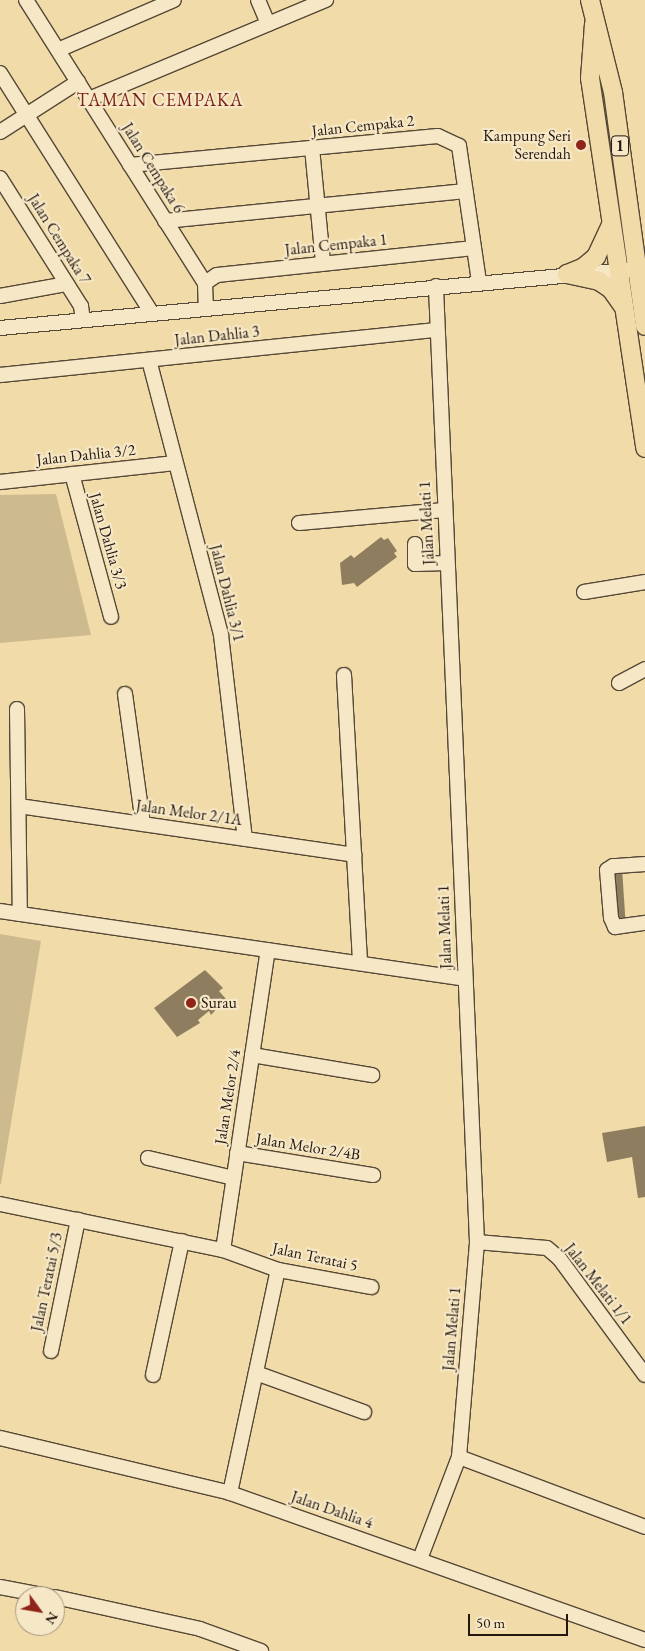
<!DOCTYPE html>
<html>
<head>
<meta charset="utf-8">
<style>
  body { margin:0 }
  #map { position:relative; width:645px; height:1651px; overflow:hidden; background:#f1dba9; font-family:"EB Garamond",serif }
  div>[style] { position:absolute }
  .green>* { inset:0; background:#ceba8f }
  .building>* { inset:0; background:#8e7d5f }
  .roads { filter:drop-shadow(1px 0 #564836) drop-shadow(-1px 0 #564836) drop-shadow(0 1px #564836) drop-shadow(0 -1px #564836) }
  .minor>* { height:14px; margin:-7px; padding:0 7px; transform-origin:7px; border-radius:7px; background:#f6e8c7 }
  .major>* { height:18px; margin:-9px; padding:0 9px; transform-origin:9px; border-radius:9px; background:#f1dba9 }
  .dots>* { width:14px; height:14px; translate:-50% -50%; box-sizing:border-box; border:2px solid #f6e8c7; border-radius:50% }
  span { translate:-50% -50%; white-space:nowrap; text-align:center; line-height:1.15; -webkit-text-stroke:4.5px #f6e8c7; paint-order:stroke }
  .shield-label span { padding:1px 4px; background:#f6e8c7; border:1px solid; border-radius:4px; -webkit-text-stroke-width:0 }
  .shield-label { font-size:15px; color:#23170f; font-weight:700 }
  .street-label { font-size:16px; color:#23170f }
  .poi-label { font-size:16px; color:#23170f }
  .right { translate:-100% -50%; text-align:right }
  .left { translate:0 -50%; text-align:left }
  .neighbourhood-label { font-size:18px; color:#7a1f14; letter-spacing:1px }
  .north { position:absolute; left:15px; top:1586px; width:50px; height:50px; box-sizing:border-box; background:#f6e8c7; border:1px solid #a2947d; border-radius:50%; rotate:122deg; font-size:14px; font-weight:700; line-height:20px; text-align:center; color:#23170f }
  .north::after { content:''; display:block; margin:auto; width:18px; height:22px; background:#8f2418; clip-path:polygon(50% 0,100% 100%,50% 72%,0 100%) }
  .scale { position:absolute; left:468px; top:1614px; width:100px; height:22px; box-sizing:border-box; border:2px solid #23170f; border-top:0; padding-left:6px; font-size:15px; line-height:18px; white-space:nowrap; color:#23170f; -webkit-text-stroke:4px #f6e8c7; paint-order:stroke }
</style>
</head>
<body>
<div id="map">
  <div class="green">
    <i style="clip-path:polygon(56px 494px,91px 635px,0 643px,0 495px)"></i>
    <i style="clip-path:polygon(0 934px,41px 941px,1px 1184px,0 1184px)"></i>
  </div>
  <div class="building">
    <i style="clip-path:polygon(381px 537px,384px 540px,388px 538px,397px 551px,394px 553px,397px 557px,357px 587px,354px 583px,342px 585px,340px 563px,351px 555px,354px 558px)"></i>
    <i style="clip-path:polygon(622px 868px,626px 929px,610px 930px,606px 869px)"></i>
    <i style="clip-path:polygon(205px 970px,223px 988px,219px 991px,226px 999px,211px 1015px,209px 1011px,198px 1020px,200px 1023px,177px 1037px,154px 1008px)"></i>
    <i style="clip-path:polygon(645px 1126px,645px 1197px,638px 1198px,632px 1157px,607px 1162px,602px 1133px)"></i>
  </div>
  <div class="roads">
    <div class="minor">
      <i style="left:26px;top:0;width:335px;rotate:57.7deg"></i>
      <i style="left:205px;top:283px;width:25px;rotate:88deg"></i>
      <i style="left:258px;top:0;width:26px;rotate:67deg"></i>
      <i style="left:58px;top:50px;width:126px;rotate:-23.3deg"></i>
      <i style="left:0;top:73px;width:284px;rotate:57.7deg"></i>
      <i style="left:89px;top:99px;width:257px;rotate:-22.7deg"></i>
      <i style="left:0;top:132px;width:93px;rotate:-32.7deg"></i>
      <i style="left:312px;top:148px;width:116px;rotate:84.5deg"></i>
      <i style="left:130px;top:165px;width:309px;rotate:-5.4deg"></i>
      <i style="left:438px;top:136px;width:23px;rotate:25deg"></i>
      <i style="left:459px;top:146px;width:137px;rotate:81.6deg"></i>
      <i style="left:0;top:178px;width:151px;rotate:57.7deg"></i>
      <i style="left:81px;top:306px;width:14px;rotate:82deg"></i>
      <i style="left:165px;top:221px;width:302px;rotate:-5.7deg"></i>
      <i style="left:205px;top:283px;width:14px;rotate:-34deg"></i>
      <i style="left:217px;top:275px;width:258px;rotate:-6deg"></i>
      <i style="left:0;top:296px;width:68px;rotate:-10.2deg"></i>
      <i style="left:0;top:328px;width:631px;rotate:-5.28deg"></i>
      <i style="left:149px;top:360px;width:284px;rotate:75.3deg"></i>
      <i style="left:221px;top:635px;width:205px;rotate:83.3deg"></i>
      <i style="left:0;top:375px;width:439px;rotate:-5.9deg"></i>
      <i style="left:72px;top:474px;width:148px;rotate:74.7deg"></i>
      <i style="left:0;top:482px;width:176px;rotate:-6.2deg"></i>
      <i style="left:299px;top:523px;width:146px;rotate:-5.1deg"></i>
      <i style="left:415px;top:544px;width:20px;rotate:90deg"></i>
      <i style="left:415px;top:564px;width:32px;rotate:-2deg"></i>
      <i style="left:584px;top:592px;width:62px;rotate:-9.3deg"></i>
      <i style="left:344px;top:675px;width:288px;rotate:86.8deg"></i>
      <i style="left:619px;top:683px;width:30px;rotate:-28deg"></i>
      <i style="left:125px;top:694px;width:131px;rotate:82.1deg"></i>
      <i style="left:17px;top:709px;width:205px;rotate:89.2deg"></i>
      <i style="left:19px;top:806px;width:339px;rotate:8.3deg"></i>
      <i style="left:645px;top:864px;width:32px;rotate:176deg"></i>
      <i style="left:613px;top:866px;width:7px;rotate:146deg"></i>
      <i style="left:607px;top:870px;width:48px;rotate:85.2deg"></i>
      <i style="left:611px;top:918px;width:10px;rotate:66deg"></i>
      <i style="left:615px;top:927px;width:30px;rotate:-8deg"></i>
      <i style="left:0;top:911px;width:470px;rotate:8.3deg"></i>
      <i style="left:252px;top:1055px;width:122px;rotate:9.5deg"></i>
      <i style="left:237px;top:1153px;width:138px;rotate:9.2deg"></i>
      <i style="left:148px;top:1158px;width:88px;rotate:13.1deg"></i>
      <i style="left:0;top:1204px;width:228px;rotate:11.7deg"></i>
      <i style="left:223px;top:1250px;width:59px;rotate:20deg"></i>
      <i style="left:278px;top:1270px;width:95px;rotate:10.4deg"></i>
      <i style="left:477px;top:1242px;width:70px;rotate:4.9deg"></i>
      <i style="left:547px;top:1248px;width:16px;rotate:40deg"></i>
      <i style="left:559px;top:1258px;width:145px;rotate:53.7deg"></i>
      <i style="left:223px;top:1250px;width:303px;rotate:-81.5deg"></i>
      <i style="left:51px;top:1351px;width:134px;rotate:-78.4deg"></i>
      <i style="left:256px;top:1373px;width:115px;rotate:19.9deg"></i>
      <i style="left:153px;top:1375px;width:137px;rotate:-77.8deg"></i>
      <i style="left:0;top:1438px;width:236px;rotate:13.4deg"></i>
      <i style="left:230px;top:1493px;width:440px;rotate:19.5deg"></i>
      <i style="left:459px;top:1457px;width:199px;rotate:20.6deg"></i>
      <i style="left:230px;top:1493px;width:228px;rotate:-77.9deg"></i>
      <i style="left:420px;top:1559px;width:109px;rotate:-69.1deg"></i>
      <i style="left:459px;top:1457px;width:216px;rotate:-85.2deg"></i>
      <i style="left:477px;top:1242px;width:957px;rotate:-92.46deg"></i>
      <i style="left:0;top:1587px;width:49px;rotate:10.6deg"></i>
      <i style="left:55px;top:1597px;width:148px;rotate:12.4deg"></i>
      <i style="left:200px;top:1629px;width:65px;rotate:19.8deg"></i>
    </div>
    <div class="major">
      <i style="left:590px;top:0;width:95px;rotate:76deg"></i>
      <i style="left:613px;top:92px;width:236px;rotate:82.2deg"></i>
      <i style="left:594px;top:24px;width:54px;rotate:94.2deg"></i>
      <i style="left:590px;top:78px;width:374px;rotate:81.5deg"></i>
      <i style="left:567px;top:274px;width:18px;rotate:-22deg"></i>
      <i style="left:584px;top:267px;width:16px;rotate:-40deg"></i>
      <i style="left:596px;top:257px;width:35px;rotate:-65deg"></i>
      <i style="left:567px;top:274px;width:33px;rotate:12deg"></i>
      <i style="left:599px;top:281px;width:14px;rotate:34deg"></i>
      <i style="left:611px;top:289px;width:21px;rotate:55deg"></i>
    </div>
  </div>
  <div class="dots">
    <i style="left:581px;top:145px;background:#8f2418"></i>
    <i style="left:191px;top:1003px;background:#8f2418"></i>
  </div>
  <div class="shield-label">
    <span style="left:620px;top:146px">1</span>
  </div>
  <div class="street-label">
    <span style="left:363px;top:126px;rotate:-6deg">Jalan Cempaka 2</span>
    <span style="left:153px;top:168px;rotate:58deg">Jalan Cempaka 6</span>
    <span style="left:59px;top:239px;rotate:58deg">Jalan Cempaka 7</span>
    <span style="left:336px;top:245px;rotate:-6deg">Jalan Cempaka 1</span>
    <span style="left:217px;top:336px;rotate:-6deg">Jalan Dahlia 3</span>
    <span style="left:86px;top:455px;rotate:-6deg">Jalan Dahlia 3/2</span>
    <span style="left:427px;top:523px;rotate:-93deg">Jalan Melati 1</span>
    <span style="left:108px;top:541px;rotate:74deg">Jalan Dahlia 3/3</span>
    <span style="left:227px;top:593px;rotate:76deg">Jalan Dahlia 3/1</span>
    <span style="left:189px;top:813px;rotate:8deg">Jalan Melor 2/1A</span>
    <span style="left:445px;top:927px;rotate:-92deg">Jalan Melati 1</span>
    <span style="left:228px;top:1097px;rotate:-81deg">Jalan Melor 2/4</span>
    <span style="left:308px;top:1147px;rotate:9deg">Jalan Melor 2/4B</span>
    <span style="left:315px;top:1257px;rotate:12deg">Jalan Teratai 5</span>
    <span style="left:47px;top:1282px;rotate:-78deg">Jalan Teratai 5/3</span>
    <span style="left:598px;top:1284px;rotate:52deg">Jalan Melati 1/1</span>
    <span style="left:452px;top:1329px;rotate:-85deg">Jalan Melati 1</span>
    <span style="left:332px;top:1510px;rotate:19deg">Jalan Dahlia 4</span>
  </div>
  <div class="poi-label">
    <span class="right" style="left:571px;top:145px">Kampung Seri<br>Serendah</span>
    <span class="left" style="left:201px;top:1003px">Surau</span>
  </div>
  <div class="neighbourhood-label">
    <span style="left:160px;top:100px">TAMAN CEMPAKA</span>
  </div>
  <div class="north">N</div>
  <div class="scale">50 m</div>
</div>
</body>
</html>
